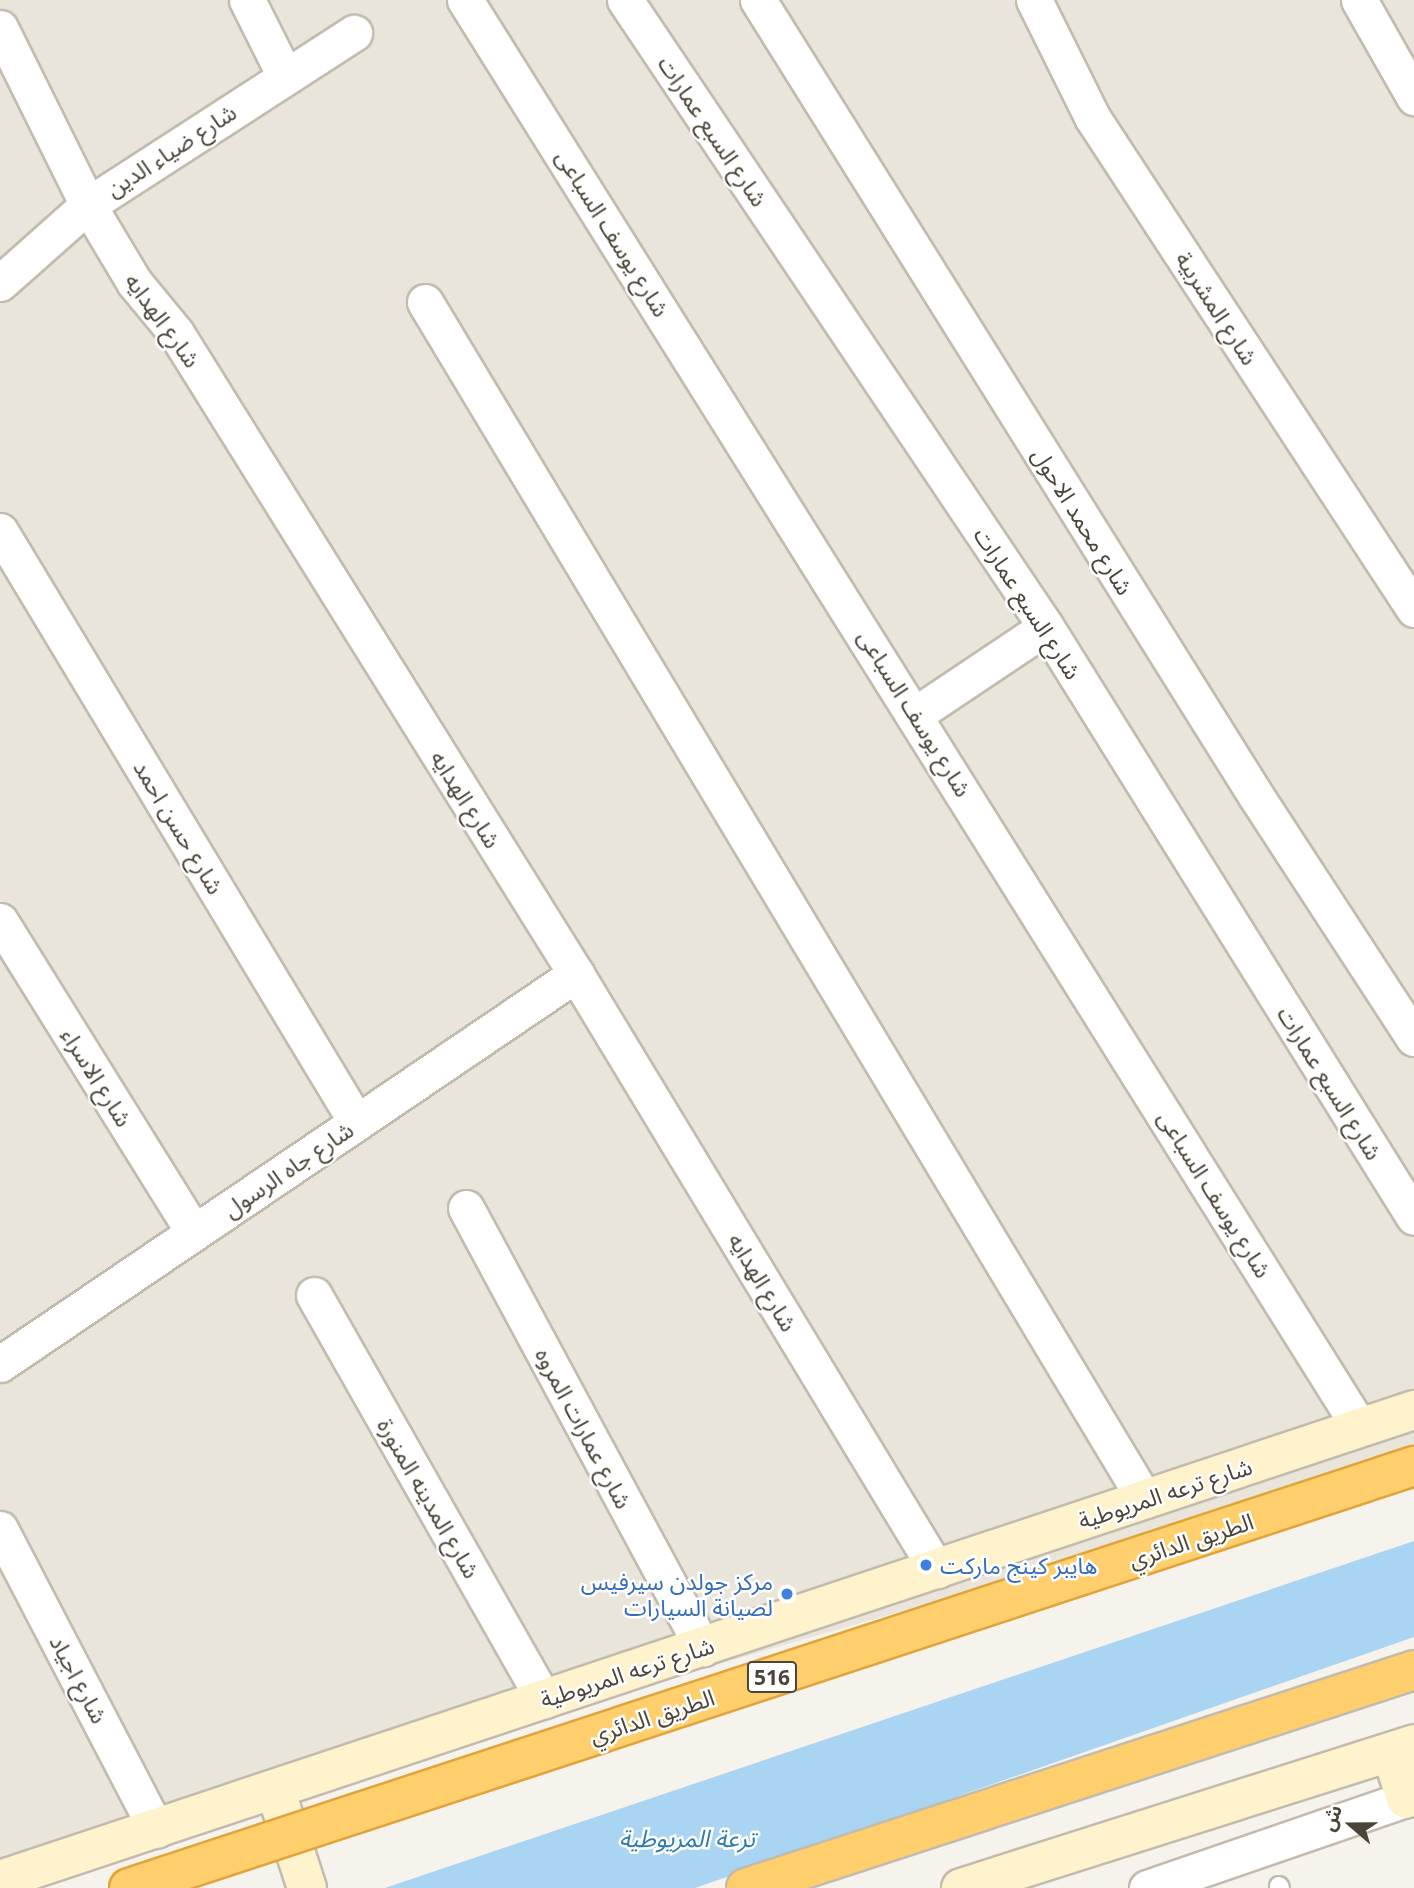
<!DOCTYPE html>
<html>
<head>
<meta charset="utf-8">
<style>
  body { margin:0 }
  #map { position:relative; width:1414px; height:1888px; overflow:hidden; background:#f6f3ec; font-family:"Noto Sans","Noto Sans Arabic",sans-serif }
  div>[style] { position:absolute }
  .residential>* { inset:0; background:#eae5da }
  .water>* { inset:0; background:#a9d4f2 }
  .roads { filter:drop-shadow(2px 0 #c2bbae) drop-shadow(-2px 0 #c2bbae) drop-shadow(0 2px #c2bbae) drop-shadow(0 -2px #c2bbae) }
  .lane>* { height:18px; margin:-9px; padding:0 9px; transform-origin:9px; border-radius:9px; background:#fff }
  .street>* { height:35px; margin:-17.5px; padding:0 17.5px; transform-origin:17.5px; border-radius:17.5px; background:#fff }
  .secondary>* { height:38px; margin:-19px; padding:0 19px; transform-origin:19px; border-radius:19px; background:#fff3cd }
  .highway>* { height:38px; margin:-19px; padding:0 19px; transform-origin:19px; border-radius:19px; background:#ffcf6e }
  .bridges { filter:drop-shadow(2px 0 #e0a43c) drop-shadow(-2px 0 #e0a43c) drop-shadow(0 2px #e0a43c) drop-shadow(0 -2px #e0a43c) }
  .highway-bridge>* { height:38px; margin:-19px; padding:0 19px; transform-origin:19px; border-radius:19px; background:#ffcf6e }
  .dots>* { width:19px; height:19px; translate:-50% -50%; box-sizing:border-box; border:4px solid #fff; border-radius:50% }
  span { translate:-50% -50%; white-space:nowrap; text-align:center; line-height:1.15; -webkit-text-stroke:5px #fff; paint-order:stroke }
  .shield-label span { padding:2px 5px; background:#fff; border:2px solid; border-radius:5px; -webkit-text-stroke-width:0 }
  .shield-label { font-size:21px; color:#4b4439; font-weight:700 }
  .street-label { font-size:23px; color:#4b4439 }
  .shop-label { font-size:23px; color:#366cbe }
  .left { translate:0 -50%; text-align:left }
  .right { translate:-100% -50%; text-align:right }
  .water-label { font-size:24px; color:#2e7ab2; font-style:italic }
  .north { position:absolute; left:1316px; top:1790px; width:70px; height:70px; -webkit-text-stroke:5px #fff; paint-order:stroke; rotate:290deg; font-size:19px; font-weight:700; line-height:28px; text-align:center; color:#4b4439 }
  .north::after { content:''; display:block; margin:auto; width:24px; height:32px; background:#4b4439; clip-path:polygon(50% 0,100% 100%,50% 72%,0 100%) }
</style>
</head>
<body>
<div id="map">
  <div class="residential">
    <i style="clip-path:polygon(0 0,1414px 0,1414px 1463px,0 1872px)"></i>
  </div>
  <div class="water">
    <i style="clip-path:polygon(1414px 1541px,1414px 1637px,695px 1888px,385px 1888px)"></i>
  </div>
  <div class="roads">
    <div class="lane">
      <i style="left:1279px;top:1886px;width:2px;rotate:63deg"></i>
    </div>
    <div class="street">
      <i style="left:247px;top:0;width:85px;rotate:63.4deg"></i>
      <i style="left:465px;top:0;width:1685px;rotate:57.92deg"></i>
      <i style="left:625px;top:0;width:755px;rotate:56.12deg"></i>
      <i style="left:1046px;top:627px;width:695px;rotate:58.05deg"></i>
      <i style="left:758px;top:0;width:939px;rotate:57.97deg"></i>
      <i style="left:1256px;top:796px;width:289px;rotate:56.9deg"></i>
      <i style="left:1034px;top:0;width:131px;rotate:63.6deg"></i>
      <i style="left:1092px;top:117px;width:588px;rotate:56.8deg"></i>
      <i style="left:1359px;top:0;width:112px;rotate:60.4deg"></i>
      <i style="left:0;top:28px;width:198px;rotate:63.6deg"></i>
      <i style="left:88px;top:205px;width:90px;rotate:59.1deg"></i>
      <i style="left:134px;top:282px;width:66px;rotate:50.5deg"></i>
      <i style="left:176px;top:333px;width:756px;rotate:58.03deg"></i>
      <i style="left:576px;top:974px;width:697px;rotate:58.8deg"></i>
      <i style="left:0;top:283px;width:118px;rotate:-41.6deg"></i>
      <i style="left:88px;top:205px;width:317px;rotate:-32.9deg"></i>
      <i style="left:425px;top:302px;width:1398px;rotate:58.99deg"></i>
      <i style="left:0;top:531px;width:691px;rotate:58.91deg"></i>
      <i style="left:916px;top:714px;width:156px;rotate:-33.8deg"></i>
      <i style="left:0;top:921px;width:367px;rotate:58.1deg"></i>
      <i style="left:466px;top:1208px;width:500px;rotate:61.7deg"></i>
      <i style="left:314px;top:1295px;width:466px;rotate:60.4deg"></i>
      <i style="left:0;top:1364px;width:696px;rotate:-34.1deg"></i>
      <i style="left:0;top:1529px;width:339px;rotate:62.5deg"></i>
      <i style="left:1147px;top:1888px;width:282px;rotate:-19deg"></i>
    </div>
    <div class="secondary">
      <i style="left:1391px;top:1752px;width:49px;rotate:72.3deg"></i>
      <i style="left:275px;top:1789px;width:104px;rotate:72.1deg"></i>
      <i style="left:0;top:1880px;width:1490px;rotate:-18.39deg"></i>
      <i style="left:961px;top:1888px;width:475px;rotate:-17.6deg"></i>
    </div>
    <div class="highway">
      <i style="left:746px;top:1888px;width:703px;rotate:-18.07deg"></i>
    </div>
  </div>
  <div class="bridges">
    <div class="highway-bridge">
      <i style="left:129px;top:1888px;width:1353px;rotate:-18.18deg"></i>
    </div>
  </div>
  <div class="dots">
    <i style="left:926px;top:1565px;background:#3f7fe0"></i>
    <i style="left:787px;top:1594px;background:#3f7fe0"></i>
  </div>
  <div class="shield-label">
    <span style="left:772px;top:1677px">516</span>
  </div>
  <div class="street-label">
    <span style="left:713px;top:131px;rotate:56deg">شارع السبع عمارات</span>
    <span style="left:171px;top:150px;rotate:-33deg">شارع ضياء الدين</span>
    <span style="left:613px;top:233px;rotate:58deg">شارع يوسف السباعى</span>
    <span style="left:1217px;top:308px;rotate:57deg">شارع المشربية</span>
    <span style="left:163px;top:320px;rotate:54deg">شارع الهدايه</span>
    <span style="left:1083px;top:521px;rotate:58deg">شارع محمد الاحول</span>
    <span style="left:1028px;top:603px;rotate:57deg">شارع السبع عمارات</span>
    <span style="left:915px;top:713px;rotate:58deg">شارع يوسف السباعى</span>
    <span style="left:466px;top:799px;rotate:58deg">شارع الهدايه</span>
    <span style="left:179px;top:827px;rotate:59deg">شارع حسن احمد</span>
    <span style="left:97px;top:1077px;rotate:58deg">شارع الاسراء</span>
    <span style="left:1330px;top:1083px;rotate:58deg">شارع السبع عمارات</span>
    <span style="left:288px;top:1169px;rotate:-34deg">شارع جاه الرسول</span>
    <span style="left:1215px;top:1194px;rotate:58deg">شارع يوسف السباعى</span>
    <span style="left:763px;top:1282px;rotate:59deg">شارع الهدايه</span>
    <span style="left:584px;top:1428px;rotate:62deg">شارع عمارات المروه</span>
    <span style="left:1165px;top:1493px;rotate:-18deg">شارع ترعه المريوطية</span>
    <span style="left:429px;top:1498px;rotate:60deg">شارع المدينه المنورة</span>
    <span style="left:1191px;top:1540px;rotate:-18deg">الطريق الدائري</span>
    <span style="left:627px;top:1672px;rotate:-18deg">شارع ترعه المريوطية</span>
    <span style="left:79px;top:1679px;rotate:62deg">شارع اجياد</span>
    <span style="left:652px;top:1716px;rotate:-18deg">الطريق الدائري</span>
  </div>
  <div class="shop-label">
    <span class="left" style="left:940px;top:1565px">هايبر كينج ماركت</span>
    <span class="right" style="left:773px;top:1594px">مركز جولدن سيرفيس<br>لصيانة السيارات</span>
  </div>
  <div class="water-label">
    <span style="left:687px;top:1838px">ترعة المريوطية</span>
  </div>
  <div class="north">ش</div>
</div>
</body>
</html>
